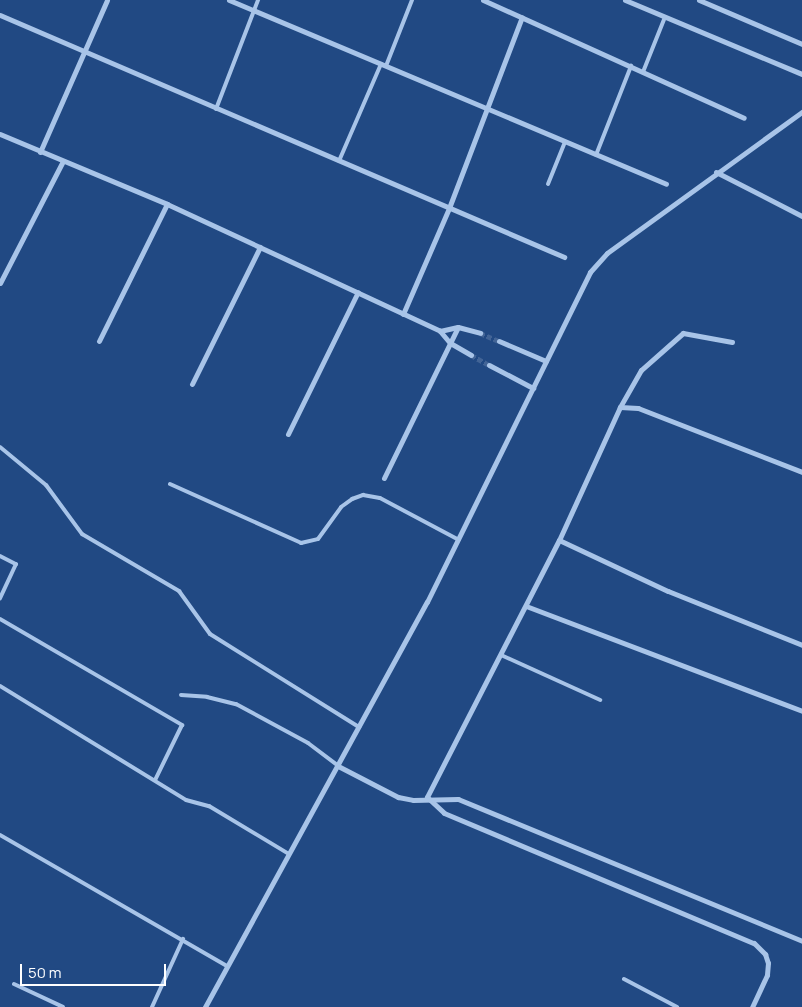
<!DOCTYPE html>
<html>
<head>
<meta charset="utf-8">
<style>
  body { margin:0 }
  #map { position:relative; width:802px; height:1007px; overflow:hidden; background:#214983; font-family:Manrope,sans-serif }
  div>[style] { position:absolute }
  .street-tunnel>* { height:5px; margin-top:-2.5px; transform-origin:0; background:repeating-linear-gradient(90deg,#426496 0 5px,transparent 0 7.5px) }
  .lane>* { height:4px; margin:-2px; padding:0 2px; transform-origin:2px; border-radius:2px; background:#a8c4e8 }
  .street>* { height:5px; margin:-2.5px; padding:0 2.5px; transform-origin:2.5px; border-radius:2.5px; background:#a8c4e8 }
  span { translate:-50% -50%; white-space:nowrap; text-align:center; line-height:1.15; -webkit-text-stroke:4.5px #214983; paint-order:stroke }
  .scale { position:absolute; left:20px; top:964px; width:146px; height:22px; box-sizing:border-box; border:2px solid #fff; border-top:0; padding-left:6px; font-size:15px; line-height:18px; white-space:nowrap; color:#fff; -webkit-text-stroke:4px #214983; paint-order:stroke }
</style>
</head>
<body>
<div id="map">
  <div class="street-tunnel">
    <i style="left:480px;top:333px;width:21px;rotate:23deg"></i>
    <i style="left:471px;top:355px;width:21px;rotate:29deg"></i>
  </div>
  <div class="lane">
    <i style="left:386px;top:66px;width:71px;rotate:-68.5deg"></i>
    <i style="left:643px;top:72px;width:59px;rotate:-68.2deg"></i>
    <i style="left:216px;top:109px;width:117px;rotate:-68.9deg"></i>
    <i style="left:596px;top:155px;width:96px;rotate:-68.5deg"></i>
    <i style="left:339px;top:161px;width:106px;rotate:-66.6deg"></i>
    <i style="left:548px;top:184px;width:45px;rotate:-68deg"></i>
    <i style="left:0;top:447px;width:60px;rotate:39.6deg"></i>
    <i style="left:46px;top:485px;width:61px;rotate:53.7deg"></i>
    <i style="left:82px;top:534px;width:113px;rotate:30.4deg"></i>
    <i style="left:179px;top:591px;width:53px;rotate:54.2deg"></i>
    <i style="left:210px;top:634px;width:176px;rotate:32deg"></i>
    <i style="left:170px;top:484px;width:144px;rotate:24.2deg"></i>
    <i style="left:301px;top:543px;width:17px;rotate:-13deg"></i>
    <i style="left:318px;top:539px;width:39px;rotate:-54deg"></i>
    <i style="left:341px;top:507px;width:14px;rotate:-36deg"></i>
    <i style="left:352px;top:499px;width:12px;rotate:-20deg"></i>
    <i style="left:363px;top:495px;width:17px;rotate:10deg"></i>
    <i style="left:380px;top:498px;width:89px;rotate:28deg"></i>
    <i style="left:0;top:556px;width:18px;rotate:27deg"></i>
    <i style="left:16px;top:564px;width:38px;rotate:115deg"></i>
    <i style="left:0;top:619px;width:211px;rotate:30.2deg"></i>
    <i style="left:182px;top:725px;width:61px;rotate:116.1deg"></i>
    <i style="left:501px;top:655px;width:109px;rotate:24.4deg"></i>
    <i style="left:0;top:686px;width:218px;rotate:31.5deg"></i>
    <i style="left:186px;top:800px;width:24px;rotate:15deg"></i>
    <i style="left:209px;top:806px;width:93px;rotate:31deg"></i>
    <i style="left:181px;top:695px;width:26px;rotate:4deg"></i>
    <i style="left:207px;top:697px;width:30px;rotate:14deg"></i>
    <i style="left:236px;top:704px;width:82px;rotate:28.4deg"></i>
    <i style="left:308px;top:743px;width:38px;rotate:37deg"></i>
    <i style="left:0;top:835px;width:262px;rotate:30deg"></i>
    <i style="left:624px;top:979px;width:60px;rotate:27.8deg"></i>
    <i style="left:14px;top:984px;width:54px;rotate:25.1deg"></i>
    <i style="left:152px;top:1007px;width:75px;rotate:-65.5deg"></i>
  </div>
  <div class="street">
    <i style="left:229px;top:0;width:474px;rotate:22.8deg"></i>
    <i style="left:483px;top:0;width:286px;rotate:24.3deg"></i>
    <i style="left:625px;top:0;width:192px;rotate:22.7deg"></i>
    <i style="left:699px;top:0;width:112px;rotate:23.1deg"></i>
    <i style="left:0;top:15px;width:614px;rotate:23.22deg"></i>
    <i style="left:0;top:134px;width:181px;rotate:22.7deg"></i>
    <i style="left:167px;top:204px;width:301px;rotate:24.9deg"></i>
    <i style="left:40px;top:152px;width:166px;rotate:-66.2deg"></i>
    <i style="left:716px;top:172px;width:97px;rotate:27.1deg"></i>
    <i style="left:0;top:283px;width:137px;rotate:-62.7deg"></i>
    <i style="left:403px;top:314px;width:116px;rotate:-66.5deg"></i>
    <i style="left:449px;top:208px;width:204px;rotate:-69.1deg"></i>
    <i style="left:99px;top:341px;width:153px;rotate:-63.6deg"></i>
    <i style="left:499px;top:341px;width:51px;rotate:23.1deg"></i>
    <i style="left:732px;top:342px;width:50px;rotate:-169.6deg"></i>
    <i style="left:683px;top:333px;width:56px;rotate:138.6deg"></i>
    <i style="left:641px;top:370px;width:43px;rotate:119.6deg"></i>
    <i style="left:620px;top:407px;width:146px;rotate:114.6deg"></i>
    <i style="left:559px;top:540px;width:289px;rotate:117.2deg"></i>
    <i style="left:427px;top:797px;width:23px;rotate:43deg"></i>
    <i style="left:444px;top:813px;width:336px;rotate:22.8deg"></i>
    <i style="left:754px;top:943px;width:16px;rotate:45deg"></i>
    <i style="left:765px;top:954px;width:9px;rotate:72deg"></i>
    <i style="left:768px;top:963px;width:12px;rotate:95deg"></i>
    <i style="left:767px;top:975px;width:35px;rotate:115deg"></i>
    <i style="left:471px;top:355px;width:24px;rotate:-150deg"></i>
    <i style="left:450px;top:343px;width:16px;rotate:-130deg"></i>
    <i style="left:440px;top:331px;width:18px;rotate:-13deg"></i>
    <i style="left:458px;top:327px;width:23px;rotate:15deg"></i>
    <i style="left:489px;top:365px;width:50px;rotate:27.6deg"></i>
    <i style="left:192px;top:384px;width:153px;rotate:-63.6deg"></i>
    <i style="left:620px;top:407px;width:18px;rotate:3deg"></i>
    <i style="left:638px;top:408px;width:176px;rotate:21.3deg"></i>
    <i style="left:288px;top:434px;width:158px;rotate:-63.8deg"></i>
    <i style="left:384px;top:478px;width:168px;rotate:-63.9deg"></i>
    <i style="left:559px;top:540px;width:120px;rotate:25.1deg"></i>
    <i style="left:668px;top:591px;width:144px;rotate:21.9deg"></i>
    <i style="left:526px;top:606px;width:295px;rotate:20.8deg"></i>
    <i style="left:338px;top:766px;width:68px;rotate:27.3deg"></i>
    <i style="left:398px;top:797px;width:15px;rotate:11deg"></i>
    <i style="left:413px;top:800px;width:45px;rotate:-1.3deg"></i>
    <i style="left:458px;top:799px;width:372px;rotate:22.4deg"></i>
    <i style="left:205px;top:1007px;width:462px;rotate:-61.3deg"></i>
    <i style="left:427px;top:602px;width:368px;rotate:-63.7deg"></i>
    <i style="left:590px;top:272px;width:25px;rotate:-48deg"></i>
    <i style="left:607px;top:253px;width:241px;rotate:-35.9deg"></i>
  </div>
  <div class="scale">50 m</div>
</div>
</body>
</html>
